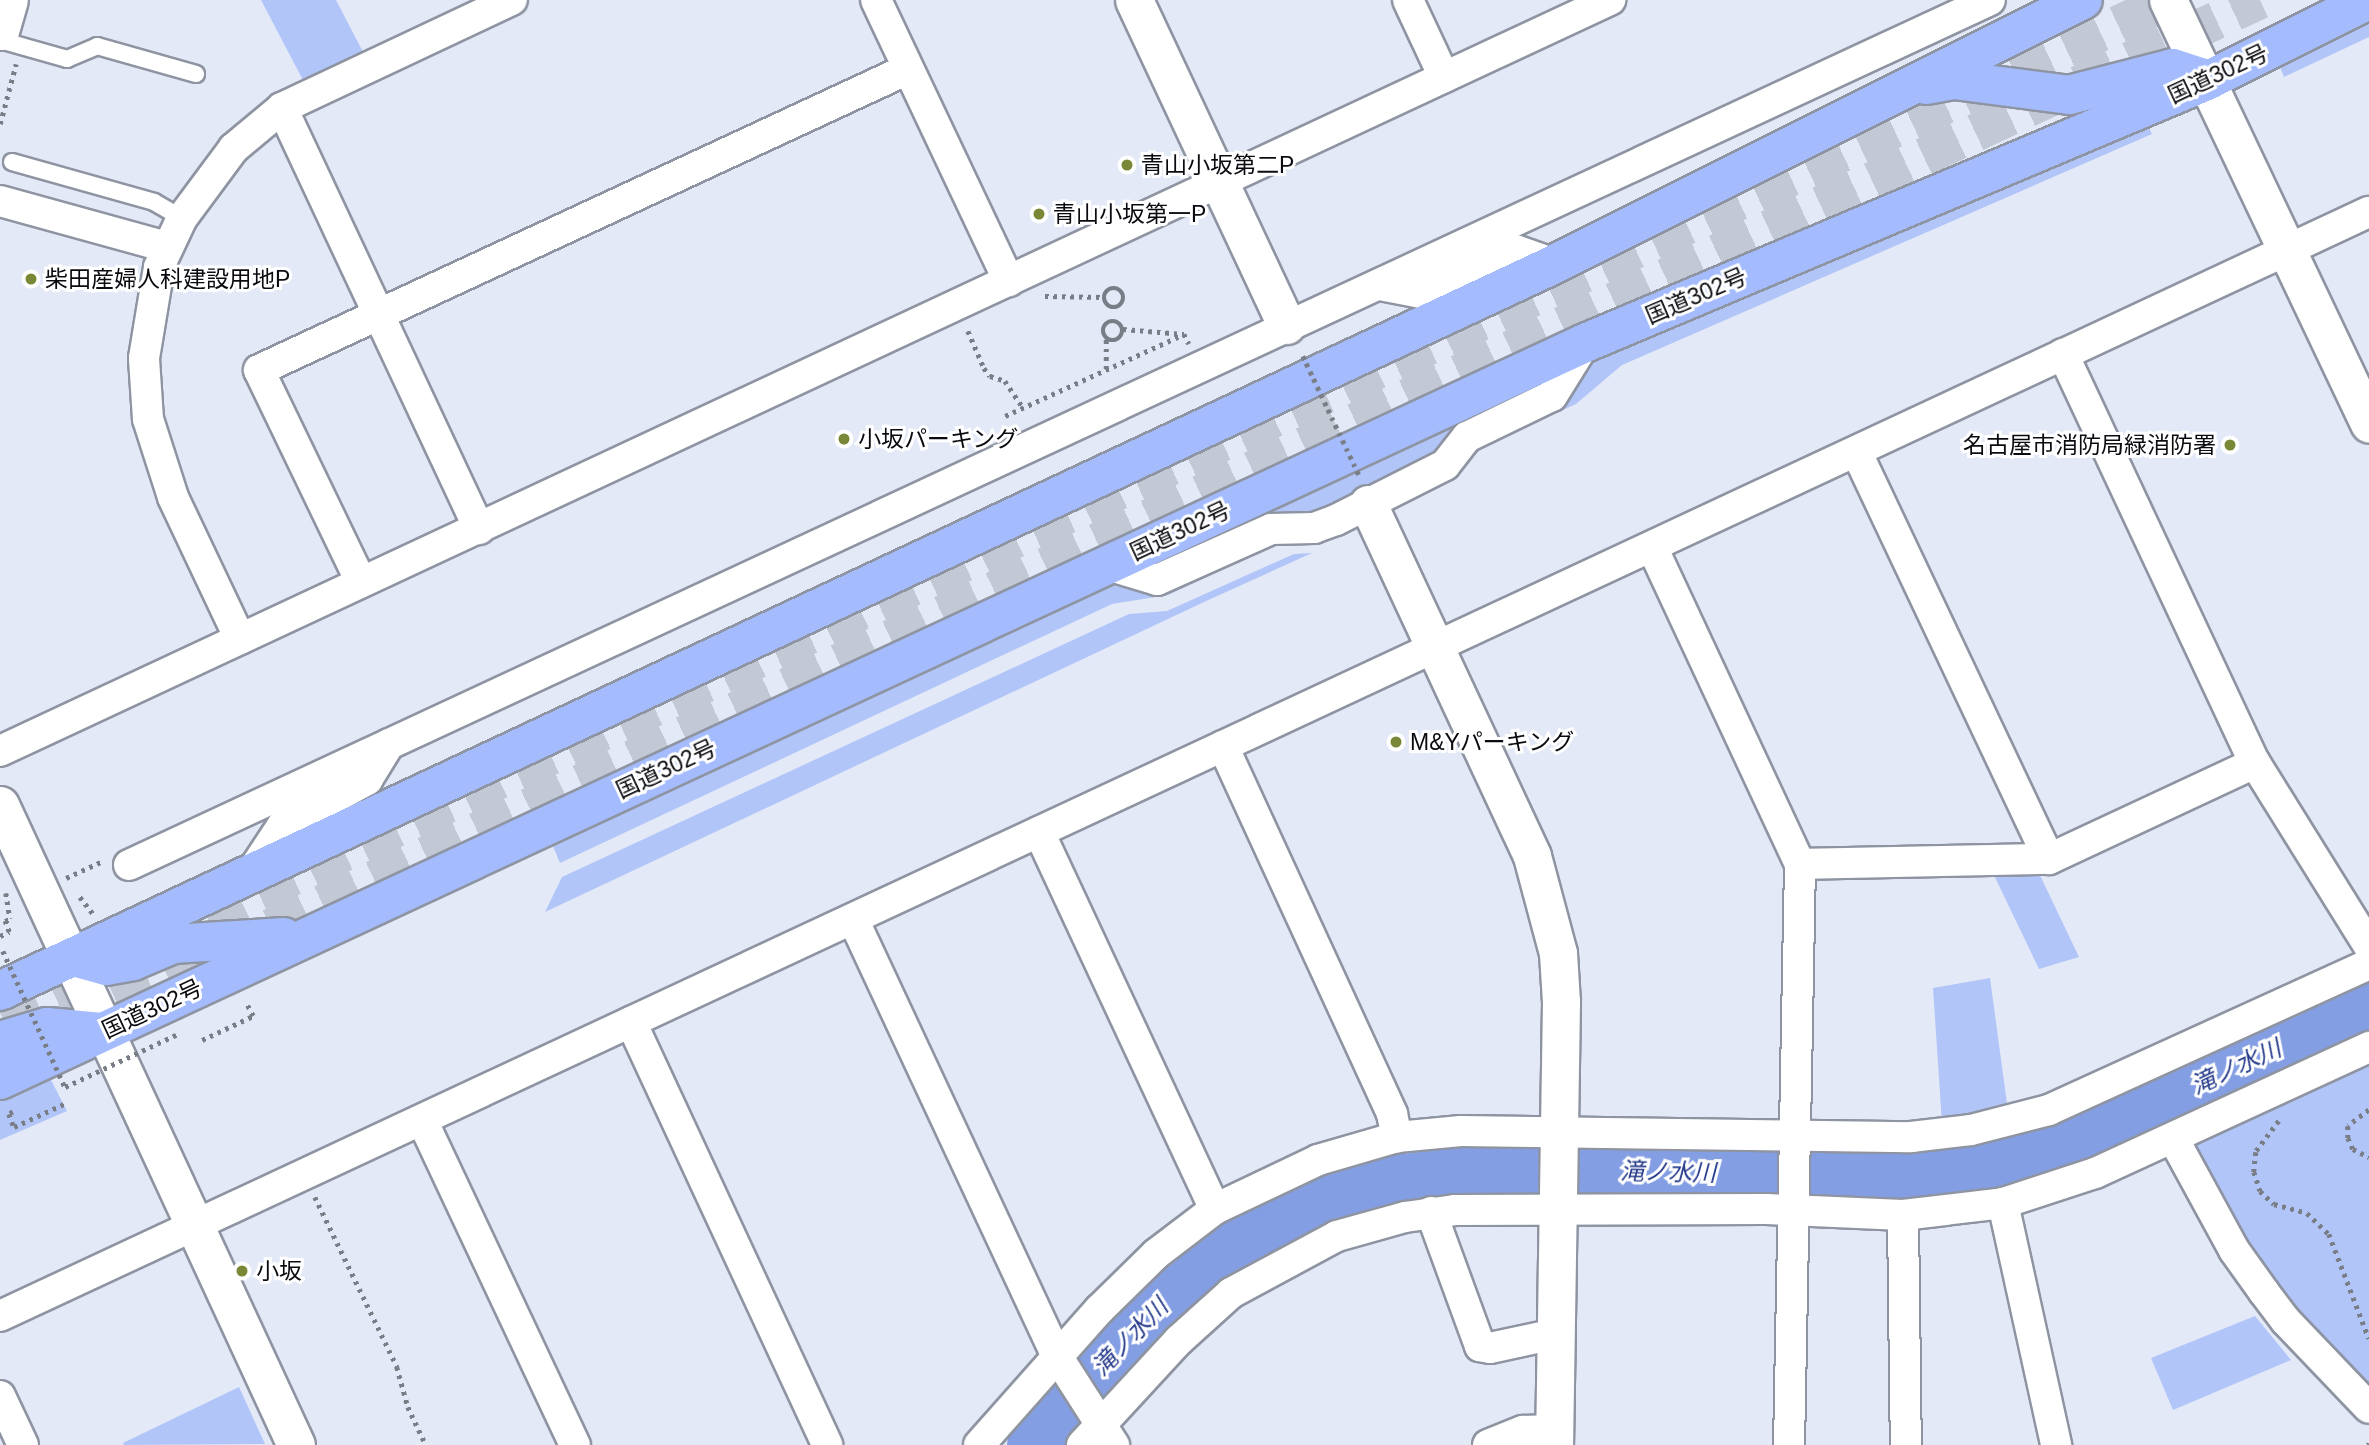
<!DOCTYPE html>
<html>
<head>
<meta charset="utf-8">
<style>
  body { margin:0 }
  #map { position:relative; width:2369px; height:1445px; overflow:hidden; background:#e3e9f7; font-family:Arial,"Noto Sans JP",sans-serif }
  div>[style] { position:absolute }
  .green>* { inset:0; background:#b1c5f9 }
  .river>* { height:49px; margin:-24.5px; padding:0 24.5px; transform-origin:24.5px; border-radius:24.5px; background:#849ee4 }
  .motorway-tunnel>* { height:38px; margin-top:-19px; transform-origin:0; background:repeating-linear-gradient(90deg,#c2c8d4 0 38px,transparent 0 57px) }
  .path>* { height:4.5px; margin-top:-2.25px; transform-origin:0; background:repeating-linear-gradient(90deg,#797d86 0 3.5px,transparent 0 8.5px) }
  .path>.ring { margin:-2.25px; padding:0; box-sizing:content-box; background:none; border:4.5px solid #797d86; border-radius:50% }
  .roads { filter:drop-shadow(2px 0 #8e94a1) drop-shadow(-2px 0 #8e94a1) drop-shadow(0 2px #8e94a1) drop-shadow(0 -2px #8e94a1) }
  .service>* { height:16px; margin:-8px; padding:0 8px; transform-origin:8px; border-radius:8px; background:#fff }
  .minor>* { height:30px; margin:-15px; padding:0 15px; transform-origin:15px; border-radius:15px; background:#fff }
  .tertiary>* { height:37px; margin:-18.5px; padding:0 18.5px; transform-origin:18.5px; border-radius:18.5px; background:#fff }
  .trunk>* { height:38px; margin:-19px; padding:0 19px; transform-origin:19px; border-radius:19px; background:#a4bcfe }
  .path-bridge>* { height:4.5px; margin-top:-2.25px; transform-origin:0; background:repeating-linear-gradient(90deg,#797d86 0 3.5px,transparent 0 8.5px) }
  .dots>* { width:19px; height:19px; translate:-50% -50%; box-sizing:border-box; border:4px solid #fff; border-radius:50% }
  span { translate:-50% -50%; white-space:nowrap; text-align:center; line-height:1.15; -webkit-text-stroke:6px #fff; paint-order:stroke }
  .street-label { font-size:23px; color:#0a0b10 }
  .poi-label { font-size:23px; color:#0a0b10 }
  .left { translate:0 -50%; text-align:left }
  .right { translate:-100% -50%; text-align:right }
  .water-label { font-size:24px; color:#253a8b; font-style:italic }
</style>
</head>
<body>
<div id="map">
  <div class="green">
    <i style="clip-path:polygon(261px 0,336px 0,364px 54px,305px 84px)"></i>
    <i style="clip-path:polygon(2369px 19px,2369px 37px,2284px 77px,2278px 62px)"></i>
    <i style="clip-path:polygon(2146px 122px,2152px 134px,1622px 365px,1576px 404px,1485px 445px,1458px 471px,1460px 460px,1589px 362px)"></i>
    <i style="clip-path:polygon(1535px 383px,1543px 384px,1449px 452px,1311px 521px,1164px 566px,1159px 562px)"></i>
    <i style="clip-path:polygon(1292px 537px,1168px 595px,1112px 604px,560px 863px,550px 839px,1102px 585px,1147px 589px)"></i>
    <i style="clip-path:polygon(1312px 553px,1204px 602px,545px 912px,562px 877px,1129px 614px,1167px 611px,1294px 554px)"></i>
    <i style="clip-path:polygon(1991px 869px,2037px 869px,2079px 957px,2039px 969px)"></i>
    <i style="clip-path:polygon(1990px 978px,2008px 1111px,1942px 1123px,1933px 988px)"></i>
    <i style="clip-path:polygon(2369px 1058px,2369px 1394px,2341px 1368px,2244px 1243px,2191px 1153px,2201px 1132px)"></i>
    <i style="clip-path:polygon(49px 1076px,67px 1111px,0 1140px,0 1098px)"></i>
    <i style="clip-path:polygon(2255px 1316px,2291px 1360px,2173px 1410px,2151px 1358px)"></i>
    <i style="clip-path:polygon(239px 1387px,265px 1444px,124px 1445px,123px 1443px)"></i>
  </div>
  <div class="river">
    <i style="left:1031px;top:1445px;width:185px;rotate:-47.9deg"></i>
    <i style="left:1155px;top:1308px;width:58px;rotate:-38.7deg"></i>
    <i style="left:1200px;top:1272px;width:59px;rotate:-37.5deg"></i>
    <i style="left:1247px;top:1236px;width:87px;rotate:-25.1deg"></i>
    <i style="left:1326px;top:1199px;width:59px;rotate:-18.7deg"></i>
    <i style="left:1382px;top:1180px;width:105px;rotate:-6deg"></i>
    <i style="left:1486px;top:1169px;width:419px;rotate:1deg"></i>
    <i style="left:1905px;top:1176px;width:86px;rotate:-6.7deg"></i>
    <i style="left:1990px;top:1166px;width:98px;rotate:-17.1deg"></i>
    <i style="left:2084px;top:1137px;width:314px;rotate:-24.7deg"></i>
  </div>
  <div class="motorway-tunnel">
    <i style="left:0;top:1013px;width:2395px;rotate:-25.02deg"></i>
    <i style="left:64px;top:1024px;width:2423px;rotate:-25deg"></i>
  </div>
  <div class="path">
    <i style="left:0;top:124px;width:62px;rotate:-75.1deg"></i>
    <i class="ring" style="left:1104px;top:288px;width:15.5px;height:15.5px"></i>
    <i style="left:1045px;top:296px;width:59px;rotate:1deg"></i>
    <i class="ring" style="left:1103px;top:321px;width:15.5px;height:15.5px"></i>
    <i style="left:1123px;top:329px;width:61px;rotate:4.7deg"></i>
    <i style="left:1184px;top:334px;width:11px;rotate:63deg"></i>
    <i style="left:968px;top:331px;width:40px;rotate:66.6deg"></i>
    <i style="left:984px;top:368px;width:10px;rotate:53deg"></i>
    <i style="left:990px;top:376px;width:16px;rotate:18deg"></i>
    <i style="left:1005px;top:381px;width:32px;rotate:56deg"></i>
    <i style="left:1106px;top:369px;width:30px;rotate:-90deg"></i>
    <i style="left:1005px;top:416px;width:197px;rotate:-24.6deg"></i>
    <i style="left:66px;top:878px;width:41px;rotate:-24.7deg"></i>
    <i style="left:6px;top:893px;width:26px;rotate:81deg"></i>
    <i style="left:80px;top:897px;width:23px;rotate:52deg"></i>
    <i style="left:0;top:936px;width:10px;rotate:-24deg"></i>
    <i style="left:9px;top:932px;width:12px;rotate:-110deg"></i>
    <i style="left:5px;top:921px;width:5px;rotate:-22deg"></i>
    <i style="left:202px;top:1040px;width:56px;rotate:-25.2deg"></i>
    <i style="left:253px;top:1016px;width:15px;rotate:-118deg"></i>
    <i style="left:2369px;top:1110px;width:26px;rotate:143deg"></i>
    <i style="left:2348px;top:1126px;width:12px;rotate:90deg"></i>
    <i style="left:2348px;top:1138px;width:12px;rotate:66deg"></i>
    <i style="left:2353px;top:1149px;width:18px;rotate:27deg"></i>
    <i style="left:13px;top:1112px;width:4px;rotate:153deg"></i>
    <i style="left:9px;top:1114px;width:14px;rotate:69deg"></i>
    <i style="left:14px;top:1127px;width:55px;rotate:-24.7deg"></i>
    <i style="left:2279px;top:1121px;width:39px;rotate:127deg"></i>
    <i style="left:2256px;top:1152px;width:20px;rotate:96deg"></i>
    <i style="left:2254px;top:1172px;width:20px;rotate:72deg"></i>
    <i style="left:2260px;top:1191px;width:19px;rotate:43deg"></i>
    <i style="left:2274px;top:1204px;width:34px;rotate:15deg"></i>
    <i style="left:2307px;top:1213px;width:30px;rotate:44deg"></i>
    <i style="left:2329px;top:1234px;width:112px;rotate:69.1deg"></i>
    <i style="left:315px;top:1197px;width:189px;rotate:64.2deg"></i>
    <i style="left:397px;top:1367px;width:41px;rotate:74.6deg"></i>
    <i style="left:408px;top:1407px;width:42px;rotate:64.7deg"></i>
    <i style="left:2368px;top:1445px;width:2px;rotate:-63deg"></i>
  </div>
  <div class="roads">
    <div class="service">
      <i style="left:0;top:40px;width:70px;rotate:15.8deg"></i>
      <i style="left:67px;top:59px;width:33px;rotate:-23deg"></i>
      <i style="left:97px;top:46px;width:103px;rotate:15.8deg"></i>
      <i style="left:12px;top:162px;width:148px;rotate:15.7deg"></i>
      <i style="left:154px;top:202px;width:32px;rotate:30deg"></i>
    </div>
    <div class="minor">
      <i style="left:876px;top:0;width:311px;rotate:64.7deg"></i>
      <i style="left:1408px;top:0;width:85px;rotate:64.9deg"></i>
      <i style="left:282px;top:108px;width:254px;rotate:-25.2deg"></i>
      <i style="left:0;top:201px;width:173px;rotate:15.4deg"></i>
      <i style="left:1380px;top:285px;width:42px;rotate:11deg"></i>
      <i style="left:1421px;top:293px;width:103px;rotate:-24.6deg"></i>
      <i style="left:1515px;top:250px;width:42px;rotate:19.3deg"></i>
      <i style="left:2063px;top:354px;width:452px;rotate:64.9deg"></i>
      <i style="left:2255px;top:763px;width:216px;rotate:58.1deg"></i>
      <i style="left:1857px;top:453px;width:449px;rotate:64.7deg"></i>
      <i style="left:1653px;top:549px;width:348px;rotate:65deg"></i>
      <i style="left:1800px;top:864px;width:581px;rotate:91.08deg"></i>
      <i style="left:1107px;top:565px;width:52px;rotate:16.7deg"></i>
      <i style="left:1157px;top:580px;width:125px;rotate:-24.1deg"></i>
      <i style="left:1271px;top:529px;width:43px;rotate:-1.3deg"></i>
      <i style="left:1314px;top:528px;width:23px;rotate:-20deg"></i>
      <i style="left:1336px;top:520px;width:122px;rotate:-26.8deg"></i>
      <i style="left:1445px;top:465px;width:36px;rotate:-52deg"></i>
      <i style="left:1467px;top:437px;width:94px;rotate:-25.8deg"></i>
      <i style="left:1552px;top:396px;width:62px;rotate:-58.1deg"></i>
      <i style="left:361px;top:582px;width:235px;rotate:-115.7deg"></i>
      <i style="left:259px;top:370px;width:715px;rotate:-24.88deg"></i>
      <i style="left:240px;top:639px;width:157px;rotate:-115.3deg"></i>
      <i style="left:173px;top:497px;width:82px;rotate:-107.8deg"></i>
      <i style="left:148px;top:419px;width:61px;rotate:-93.8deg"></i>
      <i style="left:144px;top:358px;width:92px;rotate:-80.6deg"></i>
      <i style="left:159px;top:267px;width:54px;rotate:-64.9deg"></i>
      <i style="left:182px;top:218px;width:87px;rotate:-53.4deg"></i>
      <i style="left:234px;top:148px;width:62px;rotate:-39.8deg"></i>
      <i style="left:282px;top:108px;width:465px;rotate:64.9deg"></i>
      <i style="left:1223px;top:746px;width:405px;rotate:65.3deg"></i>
      <i style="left:1392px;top:1114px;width:24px;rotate:78deg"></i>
      <i style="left:0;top:751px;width:1777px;rotate:-25.01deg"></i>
      <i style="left:1039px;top:832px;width:416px;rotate:65deg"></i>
      <i style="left:1800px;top:864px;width:249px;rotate:-1.2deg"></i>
      <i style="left:2049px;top:859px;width:227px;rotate:-25deg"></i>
      <i style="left:129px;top:865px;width:2052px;rotate:-24.93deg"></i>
      <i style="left:251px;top:873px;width:56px;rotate:-56.6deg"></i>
      <i style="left:282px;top:826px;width:97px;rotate:-28.4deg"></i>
      <i style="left:367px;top:780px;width:42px;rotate:-58.6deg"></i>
      <i style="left:853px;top:919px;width:482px;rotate:65deg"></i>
      <i style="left:1057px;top:1356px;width:106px;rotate:57.4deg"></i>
      <i style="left:631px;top:1022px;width:466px;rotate:65.1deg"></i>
      <i style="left:422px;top:1120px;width:359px;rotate:64.8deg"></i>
      <i style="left:2173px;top:1138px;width:128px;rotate:61.4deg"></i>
      <i style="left:2234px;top:1250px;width:52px;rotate:54.5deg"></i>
      <i style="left:2264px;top:1292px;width:36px;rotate:53deg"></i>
      <i style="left:2286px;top:1321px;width:120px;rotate:46.3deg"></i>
      <i style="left:2003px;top:1203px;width:248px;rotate:77.6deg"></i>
      <i style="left:1431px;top:1212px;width:143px;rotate:69.9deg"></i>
      <i style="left:1480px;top:1346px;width:10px;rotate:11deg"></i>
      <i style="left:1490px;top:1348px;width:66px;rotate:-12.2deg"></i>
      <i style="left:1903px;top:1215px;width:230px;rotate:89.3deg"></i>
      <i style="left:0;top:1316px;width:2614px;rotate:-24.99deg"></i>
      <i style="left:0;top:1396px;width:54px;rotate:64.9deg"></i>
      <i style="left:979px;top:1445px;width:181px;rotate:-48.4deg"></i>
      <i style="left:1099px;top:1310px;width:80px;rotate:-44.5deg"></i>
      <i style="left:1156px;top:1254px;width:74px;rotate:-37.3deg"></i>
      <i style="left:1215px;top:1209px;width:114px;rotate:-25.4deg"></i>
      <i style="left:1318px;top:1160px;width:82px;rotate:-16.2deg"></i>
      <i style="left:1397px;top:1137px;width:64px;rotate:-5.4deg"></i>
      <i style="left:1461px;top:1131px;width:450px;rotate:0.8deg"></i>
      <i style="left:1911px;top:1137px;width:60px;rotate:-6.7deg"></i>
      <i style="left:1971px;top:1130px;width:81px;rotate:-14.4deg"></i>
      <i style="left:2049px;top:1110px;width:352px;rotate:-24.5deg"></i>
      <i style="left:1082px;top:1445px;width:143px;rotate:-47.3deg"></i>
      <i style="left:1179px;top:1340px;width:70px;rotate:-42.1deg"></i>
      <i style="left:1231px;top:1293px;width:120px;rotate:-28.3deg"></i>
      <i style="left:1337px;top:1236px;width:71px;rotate:-15.6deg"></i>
      <i style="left:1405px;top:1217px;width:50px;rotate:-8deg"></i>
      <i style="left:1455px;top:1210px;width:311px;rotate:-0.2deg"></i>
      <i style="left:1766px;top:1209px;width:137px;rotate:2.5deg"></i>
      <i style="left:1903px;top:1215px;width:101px;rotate:-6.8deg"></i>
      <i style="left:2003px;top:1203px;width:97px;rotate:-18.1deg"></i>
      <i style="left:2095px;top:1173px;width:302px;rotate:-24.7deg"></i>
      <i style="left:1488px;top:1445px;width:38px;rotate:-22deg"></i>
      <i style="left:1523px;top:1431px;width:31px;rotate:-2deg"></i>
    </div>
    <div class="tertiary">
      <i style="left:1134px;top:0;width:359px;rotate:64.9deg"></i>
      <i style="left:2168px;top:0;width:469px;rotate:64.6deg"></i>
      <i style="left:0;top:31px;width:32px;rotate:-74deg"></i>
      <i style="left:1368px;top:504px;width:388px;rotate:65deg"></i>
      <i style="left:1532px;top:856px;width:100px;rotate:75deg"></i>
      <i style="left:1558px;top:953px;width:49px;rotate:86.5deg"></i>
      <i style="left:1561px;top:1002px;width:443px;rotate:90.9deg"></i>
      <i style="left:0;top:805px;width:705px;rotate:65.18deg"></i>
    </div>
    <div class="trunk">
      <i style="left:1926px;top:85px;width:28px;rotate:-10deg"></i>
      <i style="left:1954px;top:80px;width:116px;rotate:7.4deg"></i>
      <i style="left:2069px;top:95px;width:107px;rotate:-14.6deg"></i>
      <i style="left:2173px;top:68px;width:38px;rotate:18deg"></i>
      <i style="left:73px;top:957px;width:34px;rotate:15deg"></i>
      <i style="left:106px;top:966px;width:27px;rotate:-10deg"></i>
      <i style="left:133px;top:961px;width:43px;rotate:-23deg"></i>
      <i style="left:173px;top:944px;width:111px;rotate:-3.6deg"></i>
      <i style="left:0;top:991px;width:1717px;rotate:-25.06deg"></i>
      <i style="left:1555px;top:264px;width:590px;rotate:-26.57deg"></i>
      <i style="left:0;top:1041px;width:49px;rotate:-16.6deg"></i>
      <i style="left:47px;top:1027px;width:55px;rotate:5.2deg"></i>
      <i style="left:0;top:1080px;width:1748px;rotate:-24.94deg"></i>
      <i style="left:1585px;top:343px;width:677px;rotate:-22.85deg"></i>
      <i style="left:2209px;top:80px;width:178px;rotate:-26.7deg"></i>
    </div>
  </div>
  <div class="path-bridge">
    <i style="left:1303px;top:356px;width:132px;rotate:64.8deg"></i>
    <i style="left:3px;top:951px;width:149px;rotate:65.5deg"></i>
    <i style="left:65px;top:1087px;width:127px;rotate:-25.2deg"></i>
  </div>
  <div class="dots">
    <i style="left:1127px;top:165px;background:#798836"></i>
    <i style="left:1039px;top:214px;background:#798836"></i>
    <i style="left:31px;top:279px;background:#798836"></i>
    <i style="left:844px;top:439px;background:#798836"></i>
    <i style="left:2230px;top:445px;background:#798836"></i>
    <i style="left:1396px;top:742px;background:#798836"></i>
    <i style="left:242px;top:1271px;background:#798836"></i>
  </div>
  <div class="street-label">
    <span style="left:2218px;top:74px;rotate:-25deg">国道302号</span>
    <span style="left:1696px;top:296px;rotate:-23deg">国道302号</span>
    <span style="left:1180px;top:531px;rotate:-25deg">国道302号</span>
    <span style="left:666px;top:769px;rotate:-25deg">国道302号</span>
    <span style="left:152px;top:1009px;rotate:-25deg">国道302号</span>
  </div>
  <div class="poi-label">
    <span class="left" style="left:1141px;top:165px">青山小坂第二P</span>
    <span class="left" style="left:1053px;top:214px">青山小坂第一P</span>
    <span class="left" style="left:45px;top:279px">柴田産婦人科建設用地P</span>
    <span class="left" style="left:858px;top:439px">小坂パーキング</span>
    <span class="right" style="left:2216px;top:445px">名古屋市消防局緑消防署</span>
    <span class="left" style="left:1410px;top:742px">M&amp;Yパーキング</span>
    <span class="left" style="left:256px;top:1271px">小坂</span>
  </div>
  <div class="water-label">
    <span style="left:2236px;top:1067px;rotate:-25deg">滝ノ水川</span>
    <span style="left:1668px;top:1172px;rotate:1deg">滝ノ水川</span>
    <span style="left:1130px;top:1337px;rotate:-46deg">滝ノ水川</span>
  </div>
</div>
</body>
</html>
